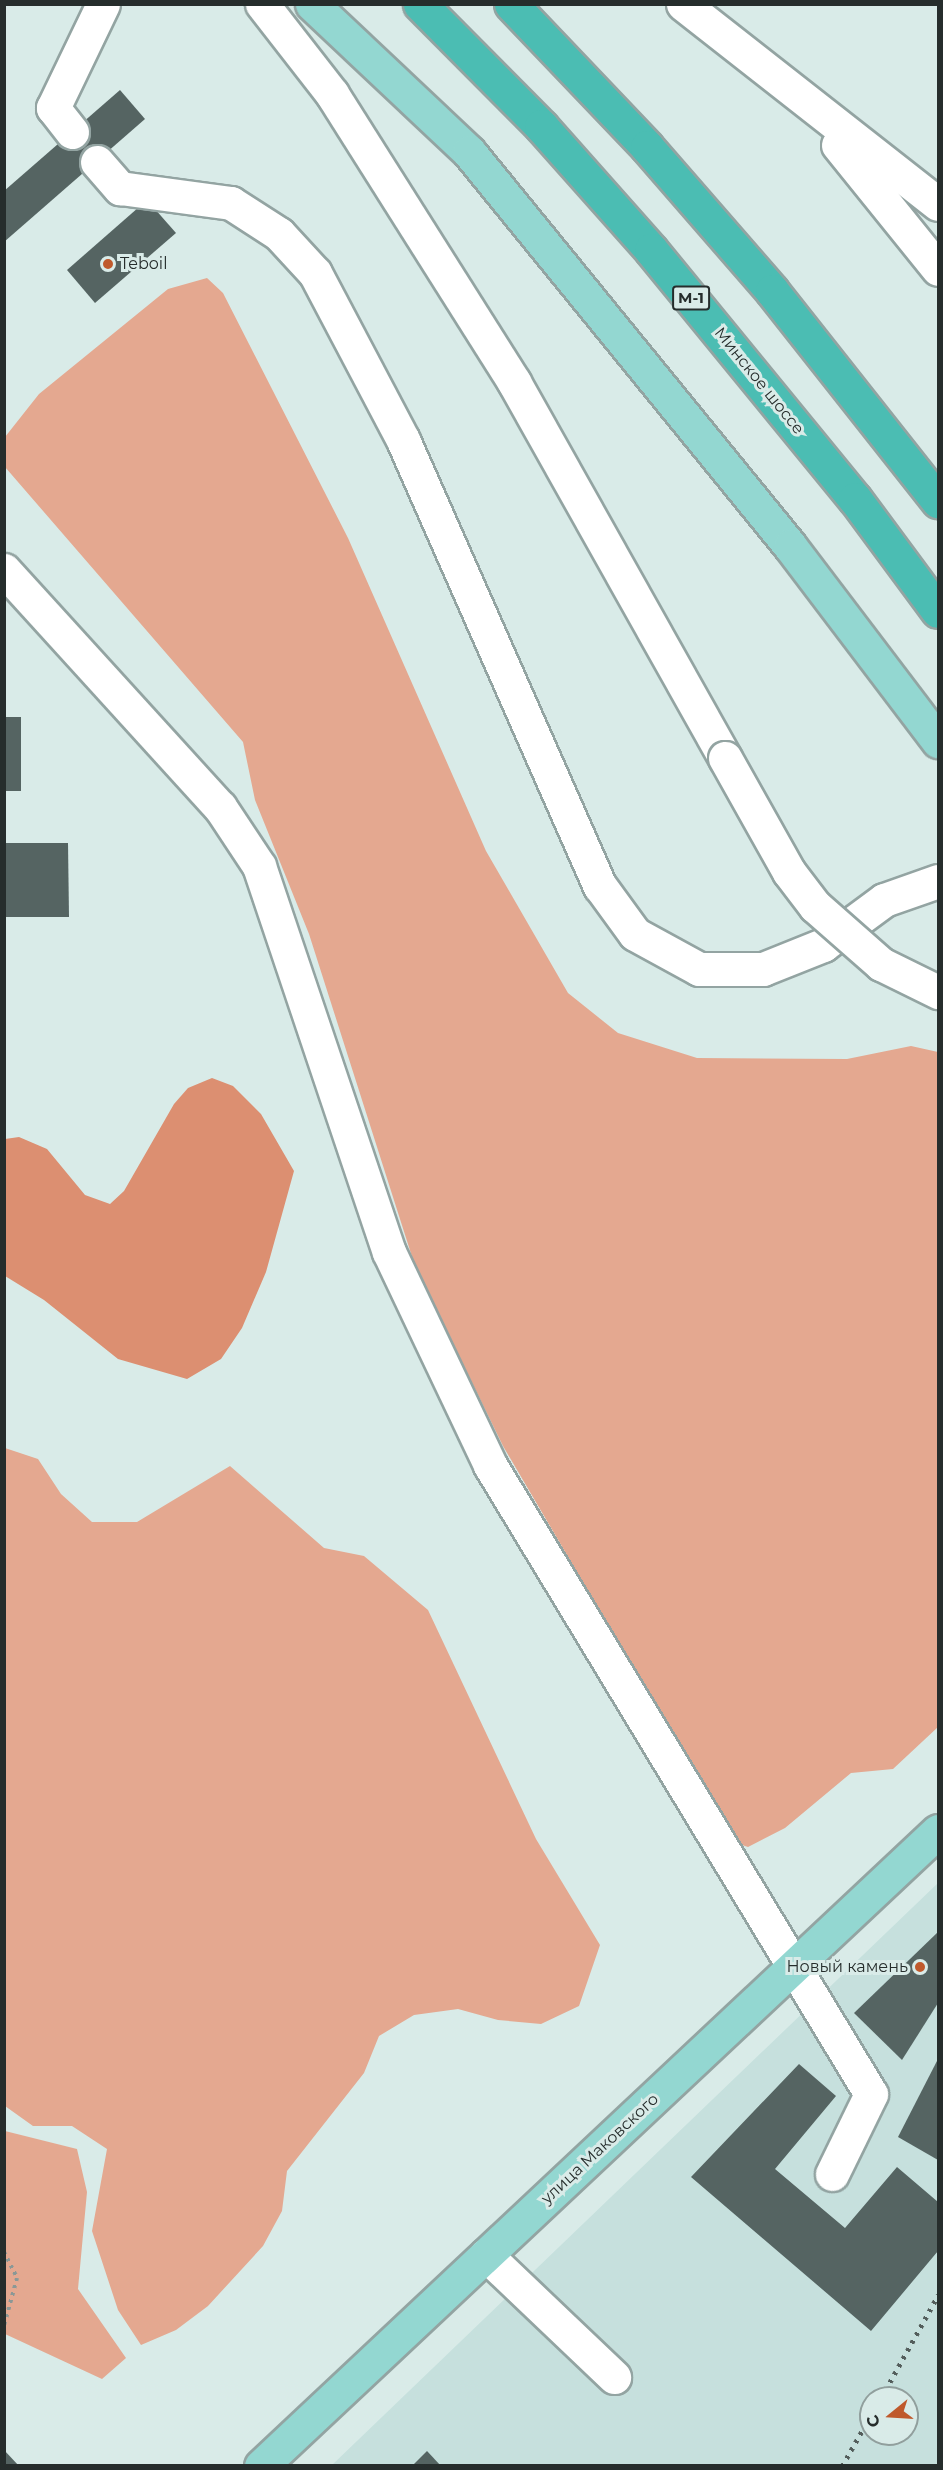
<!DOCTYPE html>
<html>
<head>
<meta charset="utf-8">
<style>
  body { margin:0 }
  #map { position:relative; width:943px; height:2470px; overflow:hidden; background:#d9ebe8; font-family:Montserrat,sans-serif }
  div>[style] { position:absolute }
  .built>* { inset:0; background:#c6e0dd }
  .green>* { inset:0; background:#e4a890 }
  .water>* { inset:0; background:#dc8f71 }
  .building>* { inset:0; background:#556462 }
  .path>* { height:4px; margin-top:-2px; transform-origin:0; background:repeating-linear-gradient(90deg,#8b9896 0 3px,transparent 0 7.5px) }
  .roads { filter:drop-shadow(2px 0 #93a4a2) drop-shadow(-2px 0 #93a4a2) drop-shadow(0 2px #93a4a2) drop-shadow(0 -2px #93a4a2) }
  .minor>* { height:33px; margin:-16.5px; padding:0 16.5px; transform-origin:16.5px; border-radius:16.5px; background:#fff }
  .major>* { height:33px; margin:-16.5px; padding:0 16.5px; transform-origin:16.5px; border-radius:16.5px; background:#93d7d1 }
  .highway>* { height:33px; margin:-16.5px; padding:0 16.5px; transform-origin:16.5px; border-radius:16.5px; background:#4bbdb3 }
  .rail>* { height:4.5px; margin-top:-2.25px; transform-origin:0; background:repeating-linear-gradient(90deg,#535d5b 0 3px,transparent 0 9px) }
  .bridges { filter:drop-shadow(2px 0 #93a4a2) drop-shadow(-2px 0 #93a4a2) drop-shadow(0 2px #93a4a2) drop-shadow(0 -2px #93a4a2) }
  .minor-bridge>* { height:33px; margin:-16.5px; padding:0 16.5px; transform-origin:16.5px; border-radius:16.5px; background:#fff }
  .dots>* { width:16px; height:16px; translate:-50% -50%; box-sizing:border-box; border:3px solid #d9ebe8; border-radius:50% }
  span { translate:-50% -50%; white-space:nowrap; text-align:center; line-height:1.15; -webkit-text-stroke:6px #d9ebe8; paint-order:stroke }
  .shield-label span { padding:2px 4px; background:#d9ebe8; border:2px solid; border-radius:4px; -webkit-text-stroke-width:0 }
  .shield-label { font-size:15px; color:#262d2c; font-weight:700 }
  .poi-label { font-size:16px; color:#262d2c }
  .left { translate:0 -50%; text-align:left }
  .right { translate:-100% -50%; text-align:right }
  .street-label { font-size:16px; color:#262d2c }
  .frame { position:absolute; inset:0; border:6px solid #262d2c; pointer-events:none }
  .north { position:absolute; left:859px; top:2386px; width:60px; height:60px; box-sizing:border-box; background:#d9ebe8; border:2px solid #919f9d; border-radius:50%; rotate:252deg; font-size:16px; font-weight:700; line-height:24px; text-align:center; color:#262d2c }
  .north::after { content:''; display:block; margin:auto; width:21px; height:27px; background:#bf592c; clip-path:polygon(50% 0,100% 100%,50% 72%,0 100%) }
</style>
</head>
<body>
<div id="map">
  <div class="built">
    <i style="clip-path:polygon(evenodd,938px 1883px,938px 2465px,332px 2465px,938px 1883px,871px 2398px,907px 2398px,907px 2434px,871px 2434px,871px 2398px)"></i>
  </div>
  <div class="green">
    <i style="clip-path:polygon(207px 278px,223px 293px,348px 538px,486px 851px,568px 993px,618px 1033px,697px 1058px,847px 1059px,911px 1046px,938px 1052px,938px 1727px,893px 1769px,851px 1773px,785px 1828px,748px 1847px,736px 1843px,503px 1446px,415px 1266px,309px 934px,255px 800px,243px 742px,5px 467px,5px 437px,39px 394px,168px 289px)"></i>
    <i style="clip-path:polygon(5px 1448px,38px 1459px,61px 1494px,92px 1522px,137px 1522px,230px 1466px,324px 1548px,364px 1556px,428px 1610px,536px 1839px,600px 1945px,579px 2006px,541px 2024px,498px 2020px,458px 2009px,414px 2015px,379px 2036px,364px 2073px,287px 2171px,282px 2211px,263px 2246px,208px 2306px,176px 2330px,141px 2345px,118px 2310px,92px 2231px,107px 2149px,72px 2126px,33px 2126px,5px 2106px)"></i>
    <i style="clip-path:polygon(5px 2131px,77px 2149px,87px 2192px,78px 2289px,126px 2358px,102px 2379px,5px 2334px)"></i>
  </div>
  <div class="water">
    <i style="clip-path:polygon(212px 1078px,233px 1086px,261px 1114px,294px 1171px,266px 1272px,242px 1328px,221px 1359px,187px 1379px,118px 1359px,44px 1300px,5px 1276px,5px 1139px,19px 1137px,47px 1149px,85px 1195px,110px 1204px,124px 1191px,174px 1104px,188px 1088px)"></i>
  </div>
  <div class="building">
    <i style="clip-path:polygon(120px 90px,145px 119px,4px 242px,4px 191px)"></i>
    <i style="clip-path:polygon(147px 200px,176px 233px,95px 303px,67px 270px)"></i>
    <i style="clip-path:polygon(4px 717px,21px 717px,21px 791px,4px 791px)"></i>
    <i style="clip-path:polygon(4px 843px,68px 843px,69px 917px,4px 917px)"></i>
    <i style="clip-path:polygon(938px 1932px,938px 2003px,902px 2060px,854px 2013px)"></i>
    <i style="clip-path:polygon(938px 2059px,938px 2160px,898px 2137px)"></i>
    <i style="clip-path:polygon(799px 2064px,836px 2096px,775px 2169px,845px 2228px,897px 2167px,938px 2202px,938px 2251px,871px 2331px,691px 2177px)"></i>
    <i style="clip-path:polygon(4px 2450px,19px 2466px,4px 2466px)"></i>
    <i style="clip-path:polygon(427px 2451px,441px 2466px,412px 2466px)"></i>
  </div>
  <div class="path">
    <i style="left:4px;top:2252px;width:29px;rotate:63deg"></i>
    <i style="left:17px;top:2278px;width:50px;rotate:105.2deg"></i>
  </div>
  <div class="roads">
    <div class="minor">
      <i style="left:262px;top:4px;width:114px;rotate:52.1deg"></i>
      <i style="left:332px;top:94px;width:341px;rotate:57.7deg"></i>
      <i style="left:514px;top:382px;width:431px;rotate:60.7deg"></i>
      <i style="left:683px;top:4px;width:324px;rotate:38.1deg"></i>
      <i style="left:72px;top:132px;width:31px;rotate:-128deg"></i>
      <i style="left:53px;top:108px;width:115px;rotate:-64.3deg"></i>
      <i style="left:838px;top:145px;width:159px;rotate:51.1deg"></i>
      <i style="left:97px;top:162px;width:35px;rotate:49deg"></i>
      <i style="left:120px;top:188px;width:112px;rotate:7.7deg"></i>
      <i style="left:231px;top:203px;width:57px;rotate:32.9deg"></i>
      <i style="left:279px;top:234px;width:53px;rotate:47.3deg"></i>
      <i style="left:315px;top:273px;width:189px;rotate:62.2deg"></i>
      <i style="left:403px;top:440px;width:488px;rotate:66.2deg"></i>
      <i style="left:600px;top:886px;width:59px;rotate:53.9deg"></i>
      <i style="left:635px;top:934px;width:73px;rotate:28.7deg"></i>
      <i style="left:699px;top:969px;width:64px"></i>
      <i style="left:763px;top:969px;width:65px;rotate:-21.8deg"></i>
      <i style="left:823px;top:945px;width:76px;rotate:-36.4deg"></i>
      <i style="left:884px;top:900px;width:57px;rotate:-19.4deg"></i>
      <i style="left:4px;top:570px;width:321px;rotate:47.7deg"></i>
      <i style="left:220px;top:807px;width:71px;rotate:56.5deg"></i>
      <i style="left:259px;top:866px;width:407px;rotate:71.4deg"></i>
      <i style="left:389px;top:1252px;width:236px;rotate:64.6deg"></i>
      <i style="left:490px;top:1465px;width:735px;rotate:58.8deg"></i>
      <i style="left:871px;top:2094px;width:89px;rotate:116deg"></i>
      <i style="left:486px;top:2255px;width:177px;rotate:43.6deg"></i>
    </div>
    <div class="major">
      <i style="left:312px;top:4px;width:216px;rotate:43.3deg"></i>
      <i style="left:469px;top:152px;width:508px;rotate:50.83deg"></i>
      <i style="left:790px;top:546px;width:245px;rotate:52.8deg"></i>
      <i style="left:261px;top:2466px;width:928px;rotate:-43.17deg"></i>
    </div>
    <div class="highway">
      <i style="left:420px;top:4px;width:172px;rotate:45.2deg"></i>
      <i style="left:541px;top:126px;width:166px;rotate:48.4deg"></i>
      <i style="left:651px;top:250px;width:322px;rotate:50.7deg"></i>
      <i style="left:855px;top:499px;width:139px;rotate:53.5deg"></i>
      <i style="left:511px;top:4px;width:197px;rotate:46.4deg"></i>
      <i style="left:647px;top:147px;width:191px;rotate:49deg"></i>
      <i style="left:772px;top:291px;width:268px;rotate:51.7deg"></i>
    </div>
  </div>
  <div class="rail">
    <i style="left:881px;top:2398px;width:118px;rotate:-61deg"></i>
    <i style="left:842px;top:2466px;width:59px;rotate:-60.4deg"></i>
  </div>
  <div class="bridges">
    <div class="minor-bridge">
      <i style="left:725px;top:758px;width:131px;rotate:60.7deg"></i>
      <i style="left:789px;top:872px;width:43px;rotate:52.6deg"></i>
      <i style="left:815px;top:906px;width:88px;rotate:41.3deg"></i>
      <i style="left:881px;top:964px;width:64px;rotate:26.2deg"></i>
    </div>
  </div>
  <div class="dots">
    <i style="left:108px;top:264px;background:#bf592c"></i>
    <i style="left:920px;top:1967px;background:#bf592c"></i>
  </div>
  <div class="shield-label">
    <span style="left:691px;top:298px">М-1</span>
  </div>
  <div class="poi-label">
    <span class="left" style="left:120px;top:264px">Teboil</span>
    <span class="right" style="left:908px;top:1967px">Новый камень</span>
  </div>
  <div class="street-label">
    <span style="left:759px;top:381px;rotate:51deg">Минское шоссе</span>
    <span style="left:600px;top:2149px;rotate:-43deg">улица Маковского</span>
  </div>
  <div class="frame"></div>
  <div class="north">С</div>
</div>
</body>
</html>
